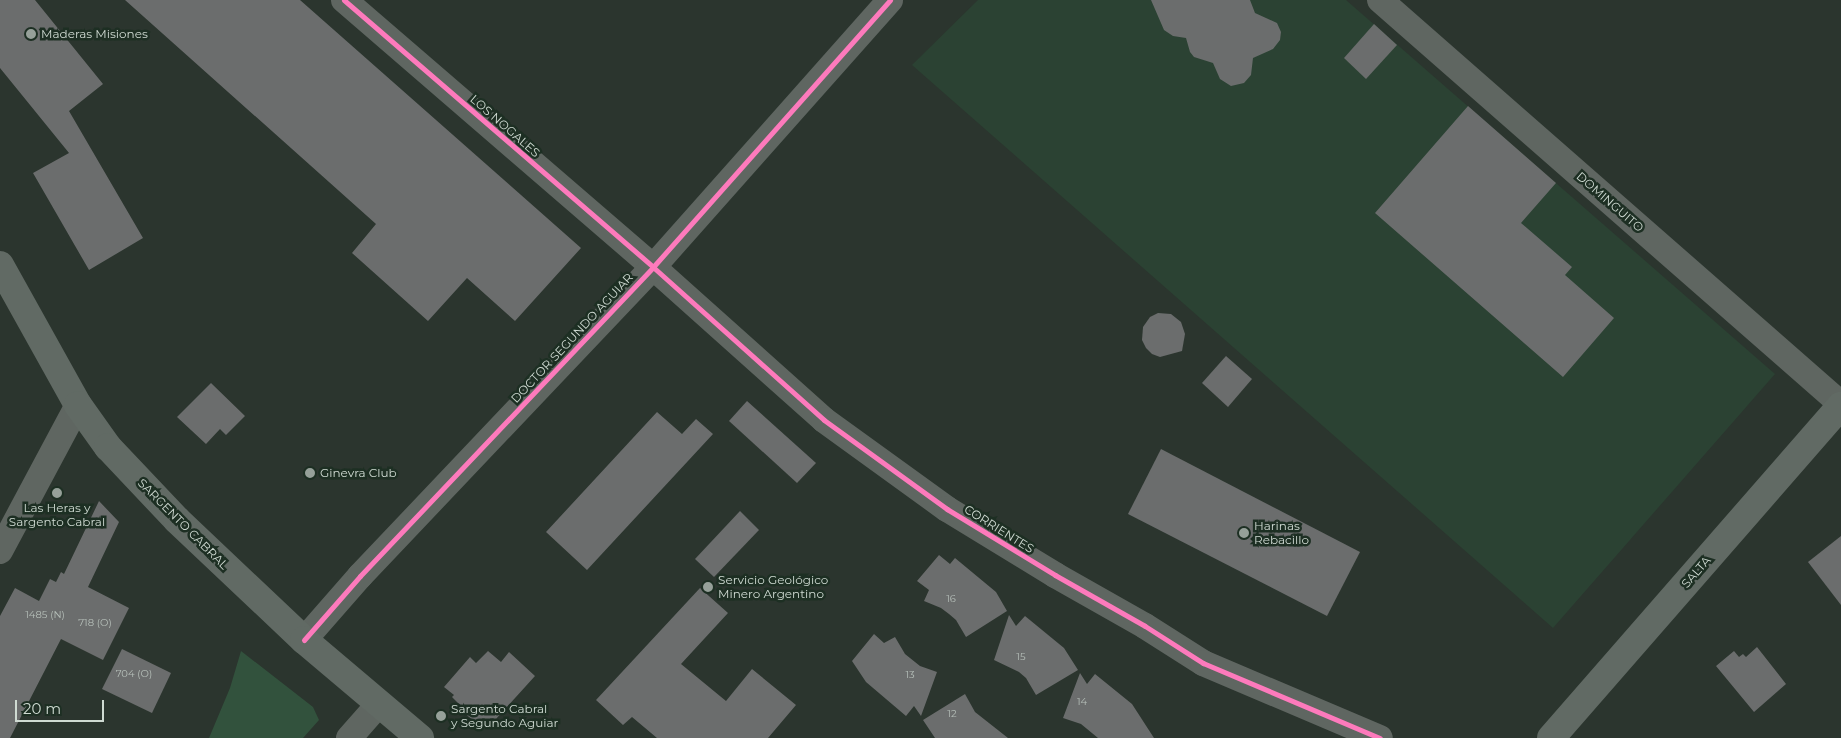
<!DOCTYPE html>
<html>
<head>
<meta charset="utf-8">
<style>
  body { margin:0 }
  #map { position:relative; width:1841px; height:738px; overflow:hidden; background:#2b352e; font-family:Montserrat,sans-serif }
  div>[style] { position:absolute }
  .built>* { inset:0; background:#2b4233 }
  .green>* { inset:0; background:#32523d }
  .building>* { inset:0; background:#6b6d6d }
  .minor>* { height:26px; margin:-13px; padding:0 13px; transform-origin:13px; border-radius:13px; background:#5f6661 }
  .secondary>* { height:28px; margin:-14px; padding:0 14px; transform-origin:14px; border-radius:14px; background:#616a64 }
  .cycleway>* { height:5px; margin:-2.5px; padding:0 2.5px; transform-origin:2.5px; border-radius:2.5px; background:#fd7abc }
  .dots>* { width:14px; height:14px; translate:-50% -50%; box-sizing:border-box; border:2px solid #1d2f23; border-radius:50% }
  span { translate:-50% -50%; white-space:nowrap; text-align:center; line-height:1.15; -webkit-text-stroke:5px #1d2f23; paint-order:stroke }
  .number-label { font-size:10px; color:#b6bfb9 }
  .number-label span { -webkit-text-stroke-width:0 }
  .poi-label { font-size:12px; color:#cfdad2 }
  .left { translate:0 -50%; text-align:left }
  .street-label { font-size:12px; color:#cfdad2 }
  .scale { position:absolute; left:15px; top:700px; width:89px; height:22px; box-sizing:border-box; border:2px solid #cfdad2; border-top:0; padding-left:6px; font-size:15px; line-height:18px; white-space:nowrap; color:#cfdad2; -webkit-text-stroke:4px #1d2f23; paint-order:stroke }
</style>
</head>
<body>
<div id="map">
  <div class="built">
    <i style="clip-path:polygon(978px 0,1346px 0,1775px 374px,1553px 628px,912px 65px)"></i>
  </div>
  <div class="green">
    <i style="clip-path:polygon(241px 651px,313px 707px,319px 720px,303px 738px,209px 738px,230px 688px)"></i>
  </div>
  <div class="building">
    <i style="clip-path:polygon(0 0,35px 0,103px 84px,69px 111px,143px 238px,89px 270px,33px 173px,69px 153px,0 68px)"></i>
    <i style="clip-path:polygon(125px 0,300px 0,581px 248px,515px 321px,467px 278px,428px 321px,352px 253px,376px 224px)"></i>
    <i style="clip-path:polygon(1151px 0,1250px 0,1255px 13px,1277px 23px,1281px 32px,1280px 40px,1273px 49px,1253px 58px,1251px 75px,1244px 83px,1231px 86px,1220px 79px,1213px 63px,1194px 57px,1190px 52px,1186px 38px,1173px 36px,1164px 30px)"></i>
    <i style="clip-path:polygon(1374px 24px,1397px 45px,1366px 79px,1344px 58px)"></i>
    <i style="clip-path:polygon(1468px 106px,1556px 183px,1521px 223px,1572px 267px,1565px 275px,1614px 318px,1563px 377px,1375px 213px)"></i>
    <i style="clip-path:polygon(1158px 313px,1171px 314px,1181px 322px,1185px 334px,1182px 351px,1160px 357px,1152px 354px,1146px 348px,1142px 340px,1143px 327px,1150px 317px)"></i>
    <i style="clip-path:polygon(1226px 356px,1252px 379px,1228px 407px,1202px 383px)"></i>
    <i style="clip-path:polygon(211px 383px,245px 416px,226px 435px,220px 429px,206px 444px,177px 417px)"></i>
    <i style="clip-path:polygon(747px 401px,816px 463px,797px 483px,729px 421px)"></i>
    <i style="clip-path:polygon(657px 412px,682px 434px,696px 419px,713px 434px,587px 570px,546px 532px)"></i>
    <i style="clip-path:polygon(1161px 449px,1360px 552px,1327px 616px,1128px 514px)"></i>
    <i style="clip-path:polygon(99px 501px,119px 522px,88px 587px,129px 608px,103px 660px,61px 639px,10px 738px,0 738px,0 616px,15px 588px,39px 601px,50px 579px,56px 582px,61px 572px,64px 574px)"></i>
    <i style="clip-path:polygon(740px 511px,759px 530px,714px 577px,695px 559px)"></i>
    <i style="clip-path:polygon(1841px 536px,1841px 605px,1808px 562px)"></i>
    <i style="clip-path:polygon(939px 555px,950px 564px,955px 558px,996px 592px,1007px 611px,966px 637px,956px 620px,949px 614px,941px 608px,924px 601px,929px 590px,917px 581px)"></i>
    <i style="clip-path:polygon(700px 588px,728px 613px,681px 664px,726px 701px,752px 669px,796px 705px,768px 738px,657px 738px,632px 717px,623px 725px,596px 700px)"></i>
    <i style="clip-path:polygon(1009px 615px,1016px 626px,1025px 616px,1064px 648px,1078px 670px,1036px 695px,1026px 678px,1019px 672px,994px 660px)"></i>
    <i style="clip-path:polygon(874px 634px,884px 643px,895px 637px,905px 654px,920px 666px,937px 672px,921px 716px,914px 706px,906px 716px,866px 682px,852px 661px)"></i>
    <i style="clip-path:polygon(1757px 647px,1786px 684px,1754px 712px,1716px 666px,1734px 651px,1739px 657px,1743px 654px,1746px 657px)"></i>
    <i style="clip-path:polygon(122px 649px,171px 673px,152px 713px,102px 689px)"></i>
    <i style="clip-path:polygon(488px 651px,501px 662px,509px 652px,535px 676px,495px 720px,493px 718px,484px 729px,458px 708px,461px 706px,452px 697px,454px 695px,444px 687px,470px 657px,476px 663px)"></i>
    <i style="clip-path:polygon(1080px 673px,1087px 684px,1095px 674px,1132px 704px,1154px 738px,1098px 738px,1081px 724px,1063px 718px)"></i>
    <i style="clip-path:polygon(965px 694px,975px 712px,1008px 738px,935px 738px,923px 720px)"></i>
  </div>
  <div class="minor">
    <i style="left:344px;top:0;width:408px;rotate:40.8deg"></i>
    <i style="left:653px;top:267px;width:229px;rotate:41.8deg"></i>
    <i style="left:824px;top:420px;width:152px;rotate:35.9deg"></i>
    <i style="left:947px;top:509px;width:127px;rotate:31.4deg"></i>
    <i style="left:1055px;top:575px;width:103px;rotate:29.5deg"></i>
    <i style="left:1145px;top:626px;width:69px;rotate:32.5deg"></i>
    <i style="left:1203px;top:663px;width:192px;rotate:23deg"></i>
    <i style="left:1380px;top:0;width:613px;rotate:41.23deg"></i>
    <i style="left:0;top:551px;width:166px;rotate:-61.9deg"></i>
    <i style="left:304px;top:640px;width:85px;rotate:-48.8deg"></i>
    <i style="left:360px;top:576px;width:426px;rotate:-46.5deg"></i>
    <i style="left:653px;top:267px;width:357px;rotate:-48.4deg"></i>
    <i style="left:349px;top:738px;width:45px;rotate:-48.6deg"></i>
  </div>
  <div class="secondary">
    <i style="left:0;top:265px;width:160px;rotate:60.9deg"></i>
    <i style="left:78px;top:405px;width:52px;rotate:54.5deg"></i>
    <i style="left:108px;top:447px;width:100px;rotate:46.6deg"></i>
    <i style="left:177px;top:520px;width:175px;rotate:43.4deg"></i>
    <i style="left:304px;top:640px;width:152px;rotate:40.2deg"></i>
    <i style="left:1551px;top:738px;width:441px;rotate:-48.9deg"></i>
  </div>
  <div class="cycleway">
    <i style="left:344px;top:0;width:408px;rotate:40.8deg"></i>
    <i style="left:653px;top:267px;width:229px;rotate:41.8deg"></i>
    <i style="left:824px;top:420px;width:152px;rotate:35.9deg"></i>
    <i style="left:947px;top:509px;width:127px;rotate:31.4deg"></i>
    <i style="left:1055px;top:575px;width:103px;rotate:29.5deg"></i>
    <i style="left:1145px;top:626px;width:69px;rotate:32.5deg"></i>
    <i style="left:1203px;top:663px;width:192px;rotate:23deg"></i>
    <i style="left:304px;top:640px;width:85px;rotate:-48.8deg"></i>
    <i style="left:360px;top:576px;width:426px;rotate:-46.5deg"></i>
    <i style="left:653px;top:267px;width:357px;rotate:-48.4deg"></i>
  </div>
  <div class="dots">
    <i style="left:31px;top:34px;background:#96a099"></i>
    <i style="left:310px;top:473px;background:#96a099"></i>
    <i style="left:57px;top:493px;background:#96a099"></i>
    <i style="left:1244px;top:533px;background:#96a099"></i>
    <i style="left:708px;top:587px;background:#96a099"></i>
    <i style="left:441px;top:716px;background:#96a099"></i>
  </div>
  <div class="number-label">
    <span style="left:951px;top:599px">16</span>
    <span style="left:45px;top:615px">1485 (N)</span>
    <span style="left:95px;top:623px">718 (O)</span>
    <span style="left:1021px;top:657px">15</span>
    <span style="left:134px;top:674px">704 (O)</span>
    <span style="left:910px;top:675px">13</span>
    <span style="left:1082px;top:702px">14</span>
    <span style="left:952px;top:714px">12</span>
  </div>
  <div class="poi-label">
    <span class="left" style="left:41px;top:34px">Maderas Misiones</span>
    <span class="left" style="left:320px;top:473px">Ginevra Club</span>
    <span style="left:57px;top:515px">Las Heras y<br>Sargento Cabral</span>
    <span class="left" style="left:1254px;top:533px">Harinas<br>Rebacillo</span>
    <span class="left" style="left:718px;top:587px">Servicio Geológico<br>Minero Argentino</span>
    <span class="left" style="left:451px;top:716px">Sargento Cabral<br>y Segundo Aguiar</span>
  </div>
  <div class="street-label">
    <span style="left:505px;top:126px;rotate:41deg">LOS NOGALES</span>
    <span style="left:1610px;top:202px;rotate:41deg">DOMINGUITO</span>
    <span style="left:572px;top:338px;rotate:-47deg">DOCTOR SEGUNDO AGUIAR</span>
    <span style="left:183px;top:524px;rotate:45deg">SARGENTO CABRAL</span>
    <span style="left:999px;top:529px;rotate:32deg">CORRIENTES</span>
    <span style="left:1696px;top:572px;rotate:-49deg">SALTA</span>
  </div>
  <div class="scale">20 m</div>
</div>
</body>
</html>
